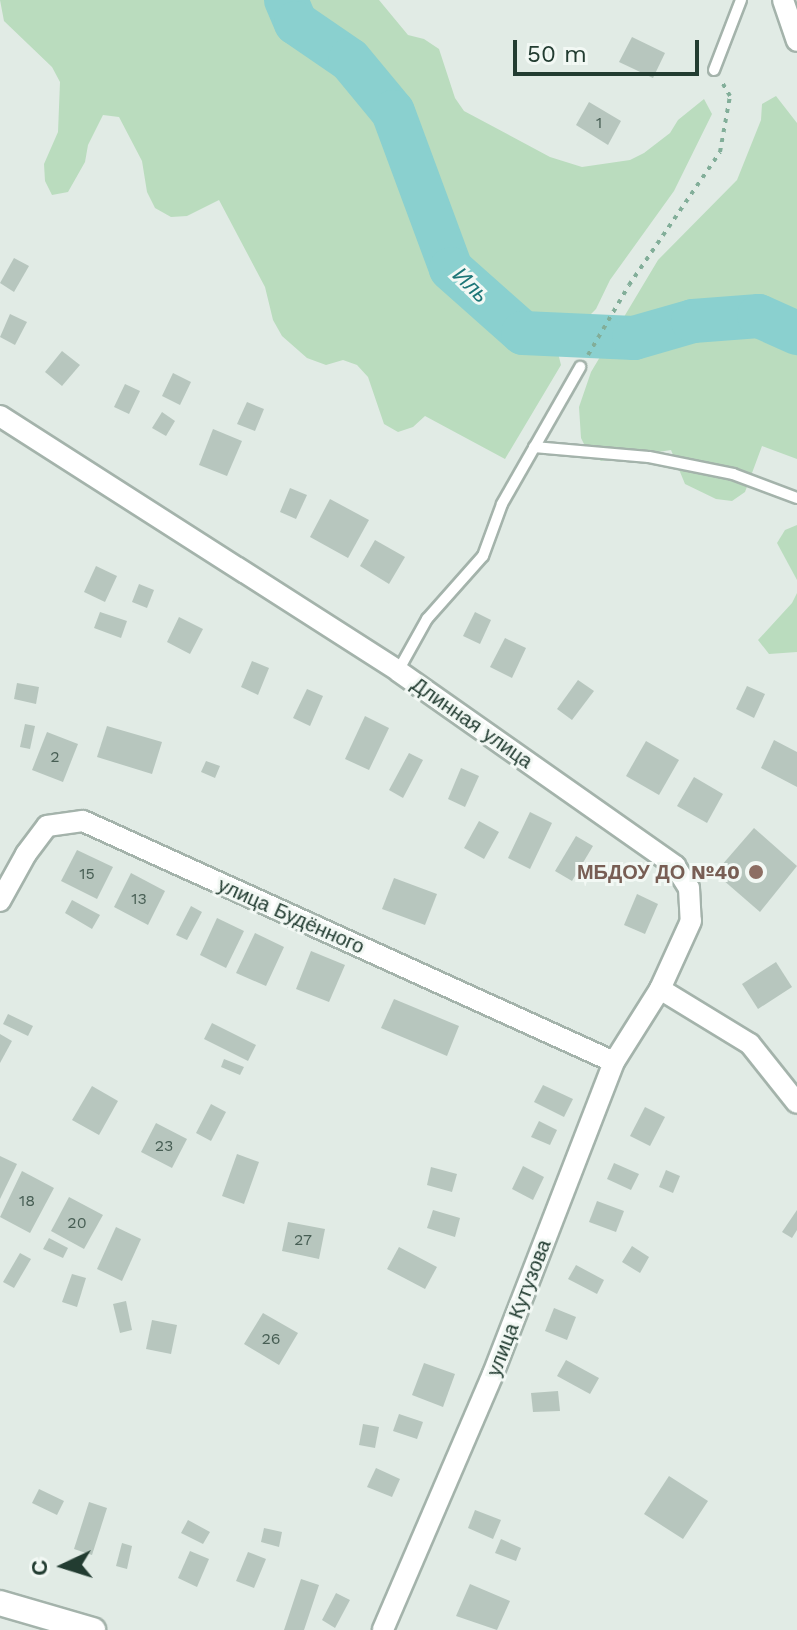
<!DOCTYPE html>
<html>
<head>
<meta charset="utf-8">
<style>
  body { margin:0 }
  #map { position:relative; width:797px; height:1630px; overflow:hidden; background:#e1ebe5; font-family:"Work Sans",sans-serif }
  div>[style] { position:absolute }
  .green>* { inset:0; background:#badcbe }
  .river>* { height:44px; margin:-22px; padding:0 22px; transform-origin:22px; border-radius:22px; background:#8ad0cf }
  .building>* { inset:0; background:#b7c6be }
  .path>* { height:4px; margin-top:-2px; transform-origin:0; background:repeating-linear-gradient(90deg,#82ae99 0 4px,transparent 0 10px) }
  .roads { filter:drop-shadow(2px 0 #a4b3ab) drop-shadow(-2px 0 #a4b3ab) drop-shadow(0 2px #a4b3ab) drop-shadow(0 -2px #a4b3ab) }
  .lane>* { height:10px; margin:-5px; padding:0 5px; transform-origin:5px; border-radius:5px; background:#fff }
  .street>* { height:20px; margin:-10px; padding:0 10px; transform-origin:10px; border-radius:10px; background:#fff }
  .secondary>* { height:24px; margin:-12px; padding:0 12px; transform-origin:12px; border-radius:12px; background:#fff }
  .dots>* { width:22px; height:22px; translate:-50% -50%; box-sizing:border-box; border:4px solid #f2f8f4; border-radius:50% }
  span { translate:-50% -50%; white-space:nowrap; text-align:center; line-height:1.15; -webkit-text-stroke:6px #f2f8f4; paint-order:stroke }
  .number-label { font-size:16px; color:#475e54 }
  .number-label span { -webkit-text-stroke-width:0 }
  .street-label { font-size:20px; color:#223c31 }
  .education-label { font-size:20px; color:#785e54; font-weight:700 }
  .right { translate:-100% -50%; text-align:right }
  .water-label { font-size:22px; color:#1d7677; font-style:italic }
  .north { position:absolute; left:24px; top:1526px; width:80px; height:80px; -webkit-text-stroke:6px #f2f8f4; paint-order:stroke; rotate:266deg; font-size:22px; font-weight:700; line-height:32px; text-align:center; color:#223c31 }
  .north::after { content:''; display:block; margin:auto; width:28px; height:36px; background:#223c31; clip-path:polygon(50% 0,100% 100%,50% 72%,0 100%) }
  .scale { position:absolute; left:513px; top:40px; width:186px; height:36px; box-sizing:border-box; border:4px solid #223c31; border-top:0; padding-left:10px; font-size:24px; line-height:28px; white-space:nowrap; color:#223c31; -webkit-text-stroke:6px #f2f8f4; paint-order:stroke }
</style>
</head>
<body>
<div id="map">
  <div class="green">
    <i style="clip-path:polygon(0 0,379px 0,408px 35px,424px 39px,439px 49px,455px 98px,464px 111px,550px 157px,582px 167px,630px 160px,644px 153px,670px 133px,678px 120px,704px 99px,712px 114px,674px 191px,610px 280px,596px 309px,584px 321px,568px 324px,553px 333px,561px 365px,505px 459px,425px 416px,413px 427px,398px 432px,384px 424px,368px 377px,357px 365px,343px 360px,326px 365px,307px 358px,282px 336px,273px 320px,265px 287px,219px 200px,187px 216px,171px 217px,155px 208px,147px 192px,142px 161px,119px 117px,103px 115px,88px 145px,85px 162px,68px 192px,52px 195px,45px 181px,44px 164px,58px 132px,60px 82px,52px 67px,4px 21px)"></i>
    <i style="clip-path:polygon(776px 96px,797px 123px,797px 459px,762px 446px,745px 492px,732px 501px,716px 499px,685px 484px,671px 450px,601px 461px,588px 452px,581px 438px,579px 407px,591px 372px,658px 260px,737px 180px,761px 120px,762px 104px)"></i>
    <i style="clip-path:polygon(797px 525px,797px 580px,777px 543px,785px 530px)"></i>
    <i style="clip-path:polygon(797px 593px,797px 652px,769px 654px,758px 640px,792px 603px)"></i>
  </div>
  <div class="river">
    <i style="left:286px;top:0;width:25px;rotate:67deg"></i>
    <i style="left:296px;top:23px;width:65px;rotate:34.4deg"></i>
    <i style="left:350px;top:60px;width:67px;rotate:50.4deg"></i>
    <i style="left:393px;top:112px;width:167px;rotate:69.7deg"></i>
    <i style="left:451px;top:269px;width:96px;rotate:41.6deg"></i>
    <i style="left:523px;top:333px;width:111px;rotate:2.6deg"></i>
    <i style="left:634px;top:338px;width:61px;rotate:-16.1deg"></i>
    <i style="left:693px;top:321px;width:66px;rotate:-4.3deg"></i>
    <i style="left:759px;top:316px;width:42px;rotate:24.1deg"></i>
  </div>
  <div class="building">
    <i style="clip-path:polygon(632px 37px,665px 53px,653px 78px,619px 62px)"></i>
    <i style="clip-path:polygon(589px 102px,621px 121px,608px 145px,576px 125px)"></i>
    <i style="clip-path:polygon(14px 258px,29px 266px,14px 292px,0 283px)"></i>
    <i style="clip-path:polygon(10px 314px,27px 322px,15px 345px,0 337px)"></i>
    <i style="clip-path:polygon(62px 351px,80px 365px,62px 386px,45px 372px)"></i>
    <i style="clip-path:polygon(173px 373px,191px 382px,180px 405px,162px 396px)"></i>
    <i style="clip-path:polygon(125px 384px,140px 391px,129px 414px,114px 407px)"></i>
    <i style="clip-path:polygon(247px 402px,264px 409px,255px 431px,237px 424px)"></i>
    <i style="clip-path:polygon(162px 412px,175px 421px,166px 436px,152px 428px)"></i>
    <i style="clip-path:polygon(213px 429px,242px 441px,227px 476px,199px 465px)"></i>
    <i style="clip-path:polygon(290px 488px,307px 495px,296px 519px,280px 512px)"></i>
    <i style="clip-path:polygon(330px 499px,369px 520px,348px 558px,310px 537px)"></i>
    <i style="clip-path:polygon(375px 540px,405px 557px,389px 584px,360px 566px)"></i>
    <i style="clip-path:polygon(96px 566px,117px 576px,105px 602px,84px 592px)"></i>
    <i style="clip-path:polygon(139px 584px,154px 590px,147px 608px,132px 602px)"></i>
    <i style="clip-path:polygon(100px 612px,127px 621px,121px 638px,94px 628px)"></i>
    <i style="clip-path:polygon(475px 612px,491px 620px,480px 644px,463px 636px)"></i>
    <i style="clip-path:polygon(179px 617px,203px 629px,190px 654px,167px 642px)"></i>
    <i style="clip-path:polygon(505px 638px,526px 648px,512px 678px,490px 667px)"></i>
    <i style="clip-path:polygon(252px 661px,269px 668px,258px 695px,241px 687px)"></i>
    <i style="clip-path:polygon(578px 680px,594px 691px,572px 720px,557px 709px)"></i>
    <i style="clip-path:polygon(17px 683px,39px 687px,36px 704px,14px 699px)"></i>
    <i style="clip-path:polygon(747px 686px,765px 694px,754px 718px,736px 709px)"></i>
    <i style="clip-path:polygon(307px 689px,323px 696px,310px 726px,293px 718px)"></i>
    <i style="clip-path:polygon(365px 716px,389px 728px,369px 770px,345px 759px)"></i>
    <i style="clip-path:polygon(25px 724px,35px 726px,30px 749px,20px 747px)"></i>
    <i style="clip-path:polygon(107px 726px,162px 742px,152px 774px,97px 757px)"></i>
    <i style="clip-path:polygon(47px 732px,78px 744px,63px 782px,32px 770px)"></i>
    <i style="clip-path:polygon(774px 740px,797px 752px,797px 787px,761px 768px)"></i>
    <i style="clip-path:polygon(646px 741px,679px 760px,659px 795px,626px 776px)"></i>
    <i style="clip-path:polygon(409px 753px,423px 760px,403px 798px,389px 790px)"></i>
    <i style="clip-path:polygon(206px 761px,220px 766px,215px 778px,201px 772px)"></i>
    <i style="clip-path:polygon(461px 768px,479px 776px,465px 807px,448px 799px)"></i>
    <i style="clip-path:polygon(694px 777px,723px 794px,707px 823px,677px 806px)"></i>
    <i style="clip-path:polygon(530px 812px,552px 823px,530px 869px,508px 858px)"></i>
    <i style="clip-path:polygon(479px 821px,499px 832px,484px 859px,464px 848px)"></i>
    <i style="clip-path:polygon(754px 828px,797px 866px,760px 912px,715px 873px)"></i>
    <i style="clip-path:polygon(576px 836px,593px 846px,572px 881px,555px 871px)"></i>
    <i style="clip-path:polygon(77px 850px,113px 867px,97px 899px,61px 881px)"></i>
    <i style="clip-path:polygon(131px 873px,165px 891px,148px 925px,114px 907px)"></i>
    <i style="clip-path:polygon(394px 878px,437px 894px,425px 925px,382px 909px)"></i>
    <i style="clip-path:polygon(637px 894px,658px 904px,645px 934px,624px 925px)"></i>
    <i style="clip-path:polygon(72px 900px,100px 915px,92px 929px,65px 913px)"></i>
    <i style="clip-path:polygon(191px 906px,202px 912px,187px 940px,176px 935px)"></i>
    <i style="clip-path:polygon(217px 918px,244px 931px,226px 968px,200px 955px)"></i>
    <i style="clip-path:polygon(255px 933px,284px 947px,266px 986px,236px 973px)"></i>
    <i style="clip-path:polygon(311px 951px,345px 965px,329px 1002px,296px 989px)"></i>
    <i style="clip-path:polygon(776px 962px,792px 987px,758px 1009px,742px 984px)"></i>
    <i style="clip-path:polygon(394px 999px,459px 1026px,447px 1056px,381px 1028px)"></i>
    <i style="clip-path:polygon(8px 1014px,33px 1026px,28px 1036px,3px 1024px)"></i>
    <i style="clip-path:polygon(212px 1023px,256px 1045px,248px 1061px,204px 1039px)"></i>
    <i style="clip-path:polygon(0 1034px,12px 1041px,0 1063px)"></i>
    <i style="clip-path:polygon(224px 1059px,244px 1067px,240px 1075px,221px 1067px)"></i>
    <i style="clip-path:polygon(543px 1085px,573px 1099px,564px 1117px,534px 1102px)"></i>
    <i style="clip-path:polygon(92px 1086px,118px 1101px,99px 1135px,72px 1120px)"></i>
    <i style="clip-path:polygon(211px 1104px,226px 1112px,211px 1141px,196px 1133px)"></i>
    <i style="clip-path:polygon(645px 1107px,665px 1117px,650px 1146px,630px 1136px)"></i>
    <i style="clip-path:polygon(539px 1121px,557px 1130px,550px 1145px,531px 1137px)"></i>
    <i style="clip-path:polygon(156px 1123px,187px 1139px,172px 1168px,141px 1152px)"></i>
    <i style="clip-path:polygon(237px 1154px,259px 1162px,244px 1204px,222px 1196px)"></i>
    <i style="clip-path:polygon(0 1156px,17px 1164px,0 1199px)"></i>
    <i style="clip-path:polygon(614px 1163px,639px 1174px,631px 1190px,607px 1179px)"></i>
    <i style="clip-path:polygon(523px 1166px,544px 1177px,533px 1200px,512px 1189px)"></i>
    <i style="clip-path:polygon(431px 1167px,457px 1174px,452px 1192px,427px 1185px)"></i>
    <i style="clip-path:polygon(666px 1170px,680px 1176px,673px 1193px,659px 1187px)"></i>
    <i style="clip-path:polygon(22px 1171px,54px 1188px,30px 1233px,0 1217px)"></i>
    <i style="clip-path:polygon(69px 1197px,103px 1215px,84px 1249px,51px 1231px)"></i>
    <i style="clip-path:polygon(597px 1201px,624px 1211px,616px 1232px,589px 1222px)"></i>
    <i style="clip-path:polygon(433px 1210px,460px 1218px,455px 1237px,427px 1228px)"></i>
    <i style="clip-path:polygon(797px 1210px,797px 1230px,792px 1238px,782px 1232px)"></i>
    <i style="clip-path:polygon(288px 1222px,325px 1229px,319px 1259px,282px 1251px)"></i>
    <i style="clip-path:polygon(116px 1227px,141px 1239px,122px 1281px,97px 1269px)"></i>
    <i style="clip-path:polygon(49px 1238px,68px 1248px,63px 1258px,43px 1249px)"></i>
    <i style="clip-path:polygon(632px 1246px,649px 1257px,640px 1273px,622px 1262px)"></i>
    <i style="clip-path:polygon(399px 1247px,437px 1267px,425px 1289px,387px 1269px)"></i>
    <i style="clip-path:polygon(20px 1253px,31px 1259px,14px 1288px,3px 1282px)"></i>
    <i style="clip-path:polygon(576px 1265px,604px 1280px,597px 1294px,568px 1279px)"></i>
    <i style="clip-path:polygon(72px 1274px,86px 1278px,77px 1307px,62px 1302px)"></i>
    <i style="clip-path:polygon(126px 1301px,132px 1330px,120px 1333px,113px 1304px)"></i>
    <i style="clip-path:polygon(554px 1308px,576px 1317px,567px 1340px,545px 1331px)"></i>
    <i style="clip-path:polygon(263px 1313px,298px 1333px,279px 1365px,244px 1344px)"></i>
    <i style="clip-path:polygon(152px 1320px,177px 1325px,171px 1354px,146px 1349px)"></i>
    <i style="clip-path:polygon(566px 1360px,599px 1378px,590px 1394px,557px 1376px)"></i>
    <i style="clip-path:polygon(424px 1363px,455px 1374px,443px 1407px,412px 1395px)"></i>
    <i style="clip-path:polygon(558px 1391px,560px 1411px,533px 1412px,531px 1393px)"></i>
    <i style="clip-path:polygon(399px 1414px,423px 1422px,417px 1439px,393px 1431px)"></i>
    <i style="clip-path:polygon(363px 1424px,379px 1427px,375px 1448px,359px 1445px)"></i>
    <i style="clip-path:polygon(376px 1468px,400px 1479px,392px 1497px,367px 1487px)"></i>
    <i style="clip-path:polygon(669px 1476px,708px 1501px,683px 1539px,644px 1514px)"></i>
    <i style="clip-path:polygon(39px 1489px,64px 1501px,57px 1515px,32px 1503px)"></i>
    <i style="clip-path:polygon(89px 1502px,107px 1508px,92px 1555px,74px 1549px)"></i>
    <i style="clip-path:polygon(475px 1510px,501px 1520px,493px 1539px,468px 1528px)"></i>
    <i style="clip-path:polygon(188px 1520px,210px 1532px,203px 1544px,181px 1533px)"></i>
    <i style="clip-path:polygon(264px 1528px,282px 1532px,279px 1547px,261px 1542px)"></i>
    <i style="clip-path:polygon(501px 1539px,521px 1548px,516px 1561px,495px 1553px)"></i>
    <i style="clip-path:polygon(122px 1543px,132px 1546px,127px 1569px,116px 1566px)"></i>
    <i style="clip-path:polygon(190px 1551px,209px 1559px,197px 1587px,178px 1578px)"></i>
    <i style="clip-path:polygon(248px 1552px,266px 1559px,254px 1588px,236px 1581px)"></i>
    <i style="clip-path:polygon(301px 1579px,319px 1585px,304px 1630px,284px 1630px)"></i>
    <i style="clip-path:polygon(470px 1584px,510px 1601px,497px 1630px,456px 1616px)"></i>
    <i style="clip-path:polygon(336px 1593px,350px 1600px,335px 1628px,322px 1620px)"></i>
  </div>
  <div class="path">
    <i style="left:588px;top:355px;width:81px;rotate:-59.6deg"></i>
    <i style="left:629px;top:285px;width:161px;rotate:-55.6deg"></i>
    <i style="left:720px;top:152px;width:57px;rotate:-79.9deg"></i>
    <i style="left:730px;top:96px;width:16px;rotate:-120deg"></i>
  </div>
  <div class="roads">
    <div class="lane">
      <i style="left:714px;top:70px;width:75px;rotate:-68.9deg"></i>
      <i style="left:534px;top:447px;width:115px;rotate:5deg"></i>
      <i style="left:649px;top:457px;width:86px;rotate:11.4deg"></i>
      <i style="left:733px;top:474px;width:68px;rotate:20.6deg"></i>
      <i style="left:398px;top:671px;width:60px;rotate:-60.9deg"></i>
      <i style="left:427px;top:619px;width:84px;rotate:-48.4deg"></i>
      <i style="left:483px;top:556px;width:55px;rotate:-69.9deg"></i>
      <i style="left:502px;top:504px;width:158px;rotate:-60.3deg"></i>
    </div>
    <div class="street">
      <i style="left:783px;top:0;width:43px;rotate:71.1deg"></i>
      <i style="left:0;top:416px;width:473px;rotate:32.6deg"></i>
      <i style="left:398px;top:671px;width:339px;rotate:35.1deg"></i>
      <i style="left:675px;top:866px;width:26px;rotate:58deg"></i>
      <i style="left:689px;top:888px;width:33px;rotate:87deg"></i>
      <i style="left:691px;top:921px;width:75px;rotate:114.5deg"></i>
      <i style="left:660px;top:989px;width:86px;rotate:122.2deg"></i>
      <i style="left:614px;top:1062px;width:335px;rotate:111.2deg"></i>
      <i style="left:493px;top:1374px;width:279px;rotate:113.3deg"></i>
      <i style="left:0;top:901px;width:54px;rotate:-61deg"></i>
      <i style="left:26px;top:854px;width:35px;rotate:-53deg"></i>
      <i style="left:47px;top:826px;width:36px;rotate:-8deg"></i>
      <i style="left:83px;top:821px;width:583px;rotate:24.41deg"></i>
      <i style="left:660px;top:989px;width:105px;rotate:31.4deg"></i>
      <i style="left:750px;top:1044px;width:75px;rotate:51.5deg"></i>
    </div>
    <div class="secondary">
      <i style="left:0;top:1603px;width:97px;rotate:16.2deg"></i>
    </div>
  </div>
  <div class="dots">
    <i style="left:756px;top:872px;background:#8d6e63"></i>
  </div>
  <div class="number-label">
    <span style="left:599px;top:123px">1</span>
    <span style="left:55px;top:757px">2</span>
    <span style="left:87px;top:874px">15</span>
    <span style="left:139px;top:899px">13</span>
    <span style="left:164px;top:1146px">23</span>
    <span style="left:27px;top:1201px">18</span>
    <span style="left:77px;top:1223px">20</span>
    <span style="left:303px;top:1240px">27</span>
    <span style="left:271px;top:1339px">26</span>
  </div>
  <div class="street-label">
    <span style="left:472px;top:723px;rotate:35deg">Длинная улица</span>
    <span style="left:291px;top:916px;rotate:24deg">улица Будённого</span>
    <span style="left:519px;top:1308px;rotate:-69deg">улица Кутузова</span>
  </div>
  <div class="education-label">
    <span class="right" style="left:740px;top:872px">МБДОУ ДО №40</span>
  </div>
  <div class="water-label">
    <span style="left:471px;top:285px;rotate:44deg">Иль</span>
  </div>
  <div class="north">С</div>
  <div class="scale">50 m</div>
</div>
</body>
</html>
